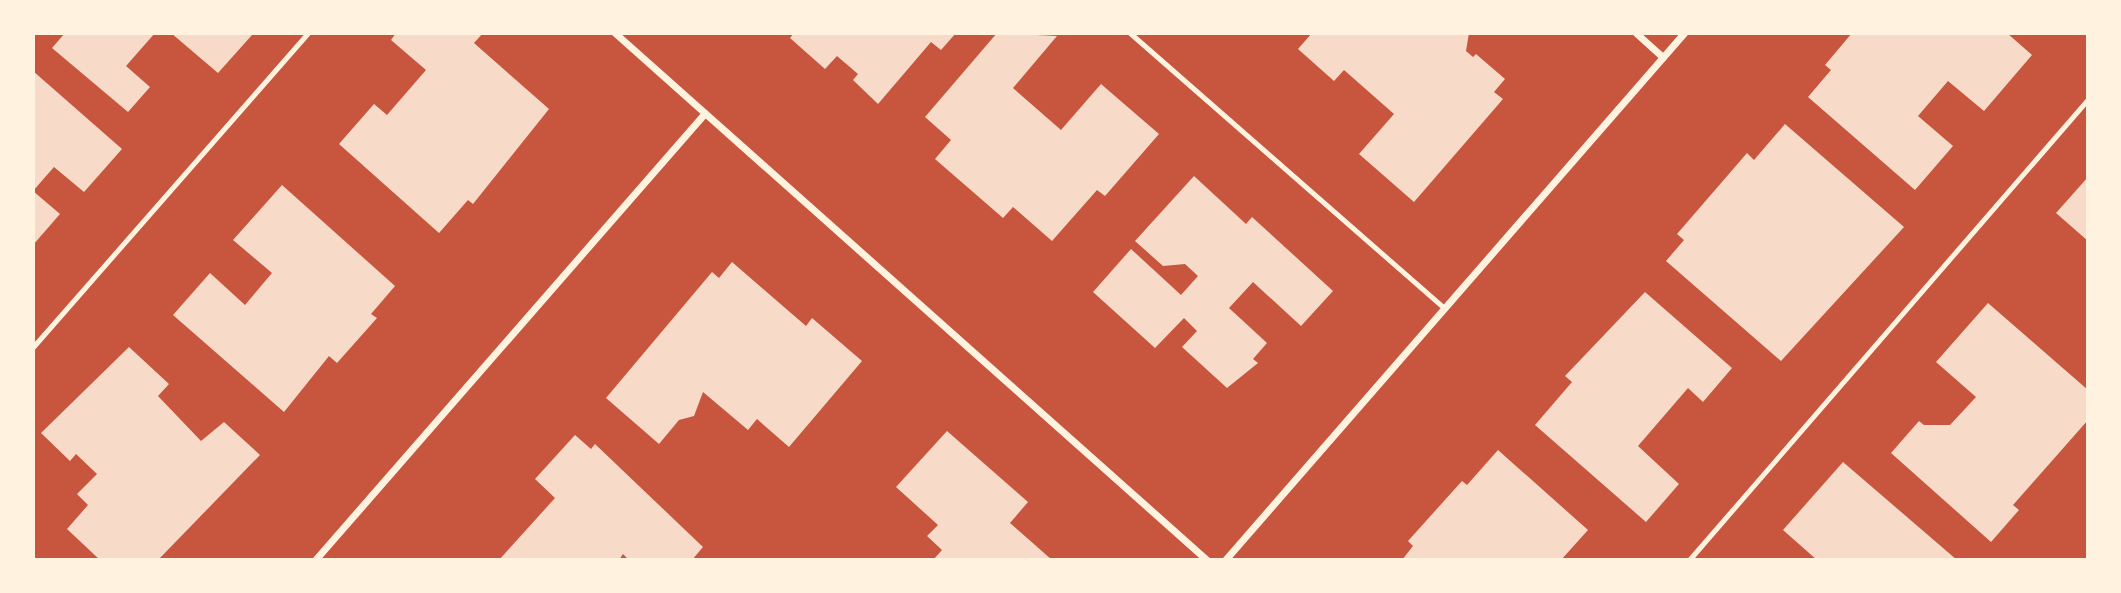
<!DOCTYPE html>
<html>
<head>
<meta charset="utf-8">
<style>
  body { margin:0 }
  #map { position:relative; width:2121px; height:593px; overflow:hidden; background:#c8553d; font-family:Arial,sans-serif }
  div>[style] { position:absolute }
  .building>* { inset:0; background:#f7dbc8 }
  .service>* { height:5px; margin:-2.5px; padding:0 2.5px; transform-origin:2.5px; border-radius:2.5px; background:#fff3e0 }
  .minor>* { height:7px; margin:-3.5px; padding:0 3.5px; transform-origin:3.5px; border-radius:3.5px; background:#fff3e0 }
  span { translate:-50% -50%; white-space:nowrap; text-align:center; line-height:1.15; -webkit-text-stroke:6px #fff3e0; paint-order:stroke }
  .frame { position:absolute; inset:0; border:35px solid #fff3e0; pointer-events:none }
</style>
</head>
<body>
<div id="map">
  <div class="building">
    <i style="clip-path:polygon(65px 33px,155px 33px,126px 66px,150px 87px,128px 112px,52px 48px)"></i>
    <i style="clip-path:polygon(171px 33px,250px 33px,252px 35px,218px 73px)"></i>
    <i style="clip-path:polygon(396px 33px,483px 33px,474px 43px,549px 109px,473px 204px,468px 200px,439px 233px,339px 144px,374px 104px,387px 115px,426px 70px,391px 40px)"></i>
    <i style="clip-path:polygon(794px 33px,956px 33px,941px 50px,931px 42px,878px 104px,853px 80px,858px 74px,837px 56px,825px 69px,790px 38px)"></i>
    <i style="clip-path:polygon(997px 33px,1057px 36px,1013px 88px,1061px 130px,1101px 84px,1159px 134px,1105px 196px,1097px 190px,1052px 241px,1013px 207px,1003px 218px,935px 159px,951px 140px,925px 117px)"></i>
    <i style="clip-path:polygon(1312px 33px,1469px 33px,1466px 51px,1473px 57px,1476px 54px,1505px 79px,1494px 92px,1503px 99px,1414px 202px,1359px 154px,1394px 114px,1344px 70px,1334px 81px,1298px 49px)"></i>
    <i style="clip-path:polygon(1852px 33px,2007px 33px,2032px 55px,1984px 111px,1948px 81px,1918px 116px,1953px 146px,1915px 190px,1808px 97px,1831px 70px,1825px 65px)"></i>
    <i style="clip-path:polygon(33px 71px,122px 149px,84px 192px,54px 167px,33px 191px)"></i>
    <i style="clip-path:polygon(1785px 124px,1904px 227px,1781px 361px,1666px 261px,1684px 240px,1677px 234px,1747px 153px,1754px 160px)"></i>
    <i style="clip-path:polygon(1194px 176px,1246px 224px,1252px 217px,1333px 291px,1301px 326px,1253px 282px,1229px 308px,1267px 343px,1253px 359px,1258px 363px,1227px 388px,1182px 347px,1197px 331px,1184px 318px,1155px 348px,1093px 292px,1131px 249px,1181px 295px,1198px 276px,1185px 264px,1163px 266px,1135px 241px)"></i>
    <i style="clip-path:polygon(2088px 177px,2088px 241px,2056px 213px)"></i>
    <i style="clip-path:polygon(282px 185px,395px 286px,371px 314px,377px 318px,337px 363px,329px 356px,284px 412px,173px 315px,210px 273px,245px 305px,272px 273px,233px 240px)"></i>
    <i style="clip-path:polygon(33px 191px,60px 214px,33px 245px)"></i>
    <i style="clip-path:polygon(732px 262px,806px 326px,812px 318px,862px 361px,789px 447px,757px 419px,748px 430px,703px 392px,694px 416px,679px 420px,659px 444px,606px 398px,712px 272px,719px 278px)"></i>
    <i style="clip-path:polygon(1645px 292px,1732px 368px,1703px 402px,1688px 388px,1638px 446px,1679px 484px,1646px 522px,1535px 425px,1572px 382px,1565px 376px)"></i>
    <i style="clip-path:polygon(1988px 303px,2088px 390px,2088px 420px,2013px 505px,2019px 510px,1991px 542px,1891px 453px,1919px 421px,1924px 425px,1950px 425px,1976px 397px,1936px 362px)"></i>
    <i style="clip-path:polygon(129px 347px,169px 384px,158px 396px,201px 441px,224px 422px,260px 455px,158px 560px,100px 560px,67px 529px,88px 505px,77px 494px,97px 474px,76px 454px,70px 461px,41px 433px)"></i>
    <i style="clip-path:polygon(947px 431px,1028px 502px,1010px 523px,1052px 560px,933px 560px,942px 550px,927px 536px,938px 525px,896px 487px)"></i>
    <i style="clip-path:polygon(575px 435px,591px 449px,595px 444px,703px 547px,692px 560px,629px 560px,623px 554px,619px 560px,499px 560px,555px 498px,535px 479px)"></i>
    <i style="clip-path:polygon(1498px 450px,1588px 530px,1561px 560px,1402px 560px,1413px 546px,1408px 541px,1462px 481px,1467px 485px)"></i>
    <i style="clip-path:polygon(1843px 462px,1957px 560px,1817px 560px,1783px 530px)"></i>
  </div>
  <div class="service">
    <i style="left:1130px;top:33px;width:417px;rotate:41.2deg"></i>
    <i style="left:33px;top:347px;width:417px;rotate:-48.8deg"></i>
    <i style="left:1689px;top:560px;width:610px;rotate:-49.12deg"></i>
  </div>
  <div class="minor">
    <i style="left:615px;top:33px;width:793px;rotate:41.68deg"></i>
    <i style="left:1636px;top:33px;width:36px;rotate:42deg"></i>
    <i style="left:315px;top:560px;width:593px;rotate:-48.9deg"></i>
    <i style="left:1225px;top:560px;width:699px;rotate:-48.95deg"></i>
  </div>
  <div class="frame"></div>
</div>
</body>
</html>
